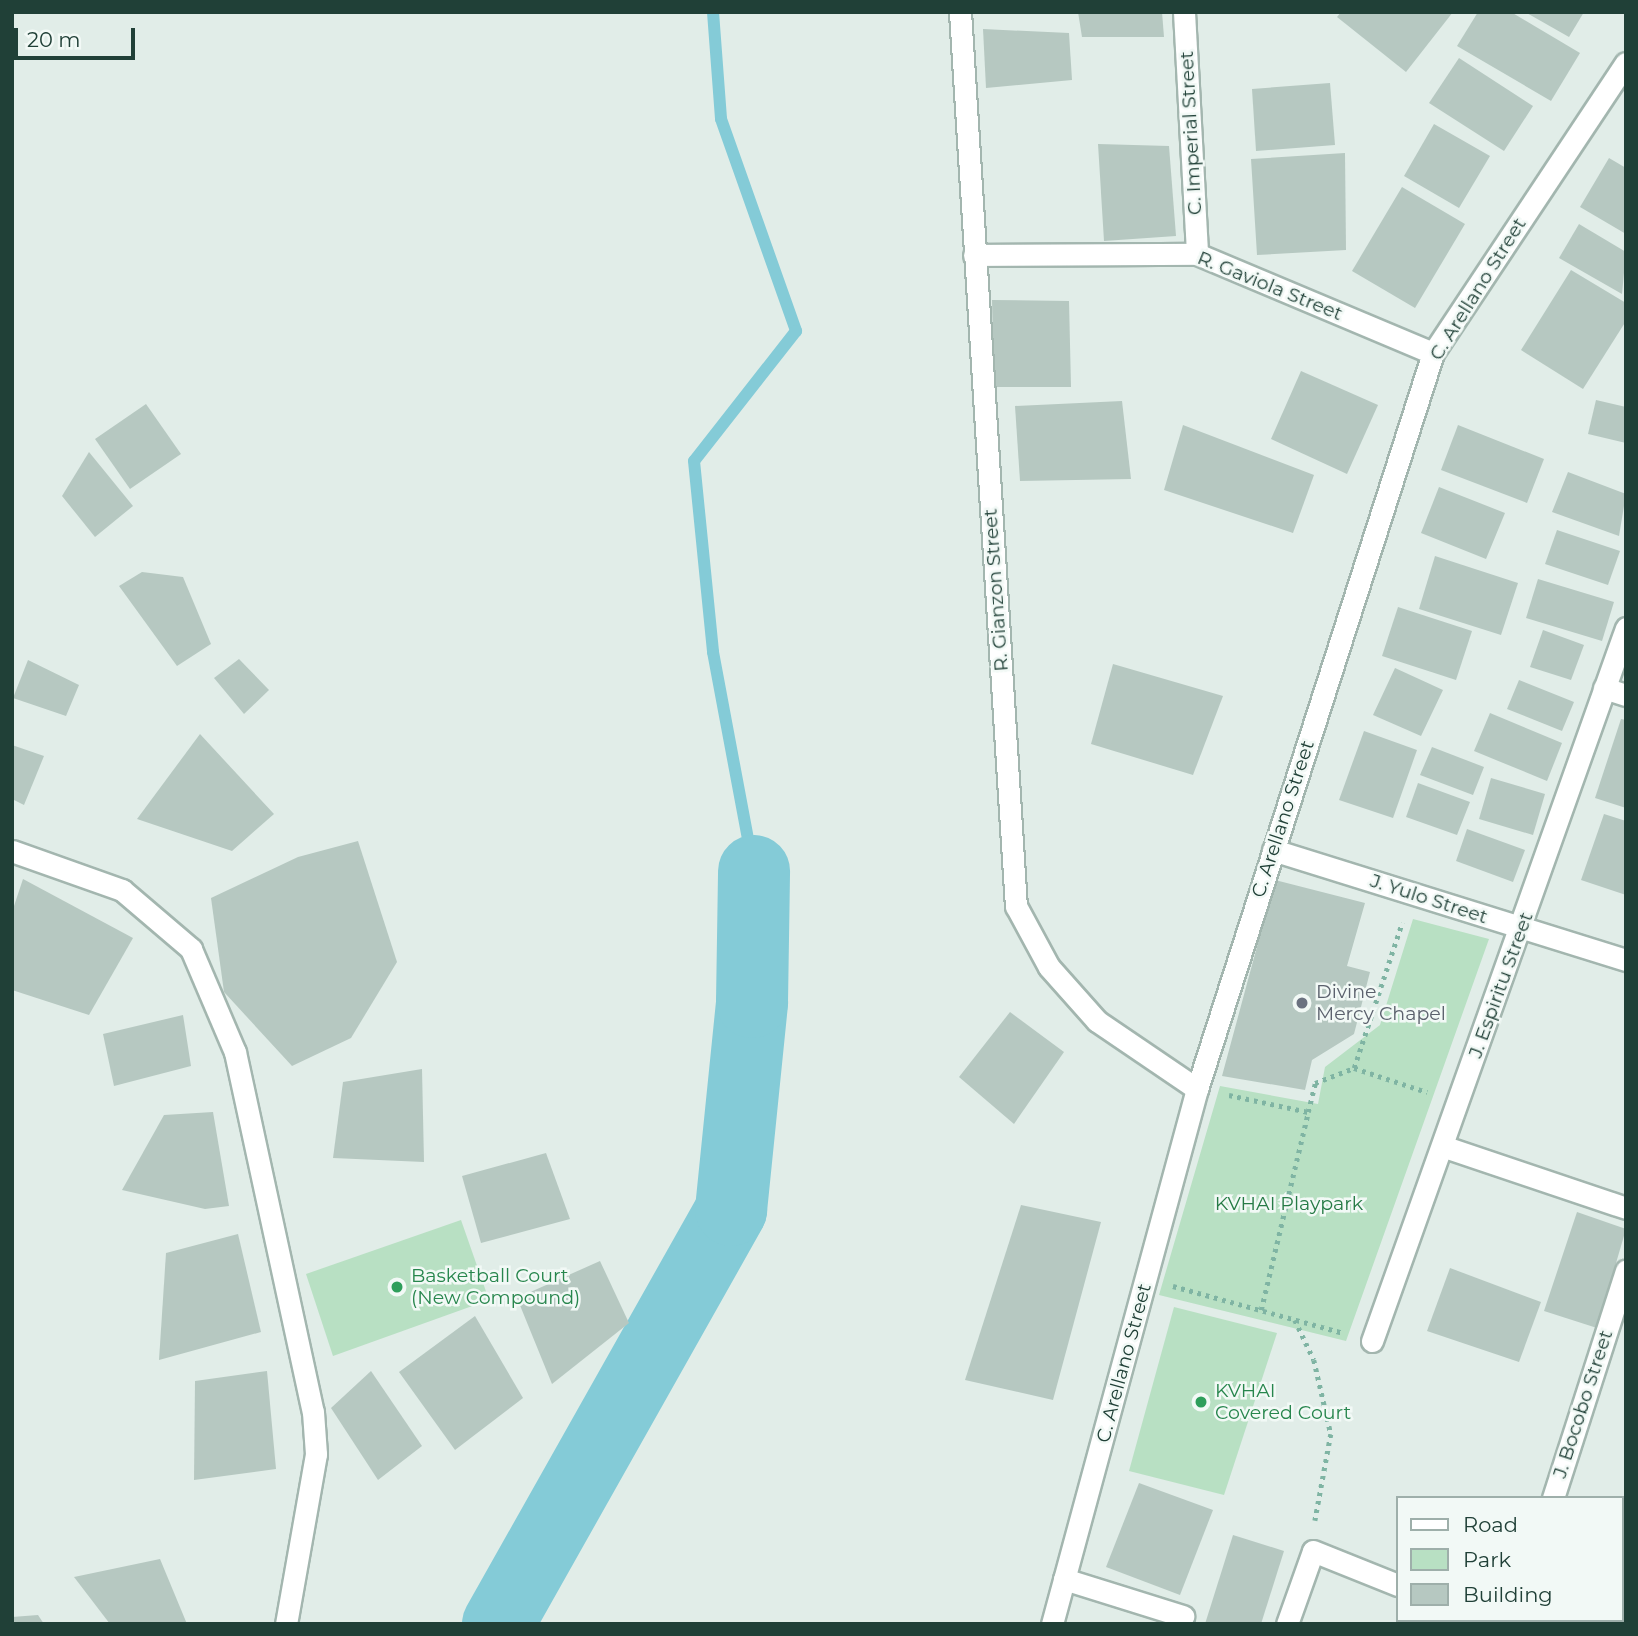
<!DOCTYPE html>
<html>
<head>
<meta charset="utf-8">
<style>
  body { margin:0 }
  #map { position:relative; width:1638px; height:1636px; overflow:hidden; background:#e1ede8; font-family:Montserrat,sans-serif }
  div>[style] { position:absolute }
  .green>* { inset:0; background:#b8e0c3 }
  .stream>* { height:12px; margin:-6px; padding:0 6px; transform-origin:6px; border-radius:6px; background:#84cbd7 }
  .river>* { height:72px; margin:-36px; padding:0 36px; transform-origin:36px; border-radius:36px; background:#84cbd7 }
  .building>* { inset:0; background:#b6c8c1 }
  .path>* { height:4.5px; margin-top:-2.25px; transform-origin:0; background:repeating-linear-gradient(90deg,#7fb4a3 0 3.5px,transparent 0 8.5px) }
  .roads { filter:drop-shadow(2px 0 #a3b6af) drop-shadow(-2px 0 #a3b6af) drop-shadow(0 2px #a3b6af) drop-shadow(0 -2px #a3b6af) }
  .minor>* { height:21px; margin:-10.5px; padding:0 10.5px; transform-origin:10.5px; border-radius:10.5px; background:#fff }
  .dots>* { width:19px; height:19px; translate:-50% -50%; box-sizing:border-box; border:4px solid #f2f9f6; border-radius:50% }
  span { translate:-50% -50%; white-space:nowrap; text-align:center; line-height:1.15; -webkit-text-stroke:5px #f2f9f6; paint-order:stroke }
  .street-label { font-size:19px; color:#204037 }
  .worship-label { font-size:19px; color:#5b616d }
  .left { translate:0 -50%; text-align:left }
  .park-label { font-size:19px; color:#267b46 }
  .leisure-label { font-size:19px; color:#27864d }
  .frame { position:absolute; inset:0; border:14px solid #204037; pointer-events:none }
  .legend { position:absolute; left:1396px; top:1496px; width:228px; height:126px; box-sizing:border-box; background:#f2f9f6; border:2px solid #9eafaa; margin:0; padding:9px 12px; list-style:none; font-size:21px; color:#204037 }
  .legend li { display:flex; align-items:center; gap:14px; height:35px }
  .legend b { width:35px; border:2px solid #9eafaa }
  .scale { position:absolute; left:14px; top:28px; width:121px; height:32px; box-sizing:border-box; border:4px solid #204037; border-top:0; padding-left:9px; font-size:21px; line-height:24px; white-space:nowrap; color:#204037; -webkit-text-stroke:5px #f2f9f6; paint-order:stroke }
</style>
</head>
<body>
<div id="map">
  <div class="green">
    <i style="clip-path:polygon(1413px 919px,1489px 939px,1346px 1341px,1159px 1295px,1220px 1086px,1318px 1104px,1325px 1067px,1380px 1025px)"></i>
    <i style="clip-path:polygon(461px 1220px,489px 1300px,333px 1356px,306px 1274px)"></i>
    <i style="clip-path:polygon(1174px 1307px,1277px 1333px,1224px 1495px,1129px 1471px)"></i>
  </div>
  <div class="stream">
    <i style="left:713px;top:12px;width:107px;rotate:85.7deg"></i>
    <i style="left:721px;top:119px;width:225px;rotate:70.5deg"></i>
    <i style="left:796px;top:331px;width:165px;rotate:128.1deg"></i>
    <i style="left:694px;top:461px;width:192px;rotate:84.3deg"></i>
    <i style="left:713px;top:652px;width:223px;rotate:79.4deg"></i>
  </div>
  <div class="river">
    <i style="left:498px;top:1624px;width:475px;rotate:-60.6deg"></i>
    <i style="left:731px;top:1210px;width:209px;rotate:-84.2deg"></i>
    <i style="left:752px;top:1002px;width:131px;rotate:-89.1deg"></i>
  </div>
  <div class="building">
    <i style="clip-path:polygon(1078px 12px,1162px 12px,1164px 37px,1082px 37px)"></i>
    <i style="clip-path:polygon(1341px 12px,1453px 12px,1406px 72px,1337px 17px)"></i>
    <i style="clip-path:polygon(1478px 12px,1511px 12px,1580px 53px,1551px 101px,1457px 46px)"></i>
    <i style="clip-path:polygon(1525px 12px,1584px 12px,1569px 37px)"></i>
    <i style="clip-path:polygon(983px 29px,1069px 33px,1072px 80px,986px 88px)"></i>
    <i style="clip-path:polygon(1459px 58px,1533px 106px,1504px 151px,1429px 103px)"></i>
    <i style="clip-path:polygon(1330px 83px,1335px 145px,1256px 151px,1252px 89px)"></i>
    <i style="clip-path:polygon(1434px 124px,1490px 156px,1459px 208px,1404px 176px)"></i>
    <i style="clip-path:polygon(1098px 144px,1169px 146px,1176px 236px,1104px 241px)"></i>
    <i style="clip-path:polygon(1345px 153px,1346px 250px,1257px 255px,1251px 159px)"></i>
    <i style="clip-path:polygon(1609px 158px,1626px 168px,1626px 234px,1580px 207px)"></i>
    <i style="clip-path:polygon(1402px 187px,1465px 224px,1415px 308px,1352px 271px)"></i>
    <i style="clip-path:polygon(1579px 224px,1626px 252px,1622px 294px,1559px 258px)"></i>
    <i style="clip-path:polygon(1571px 270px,1626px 303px,1626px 321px,1583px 389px,1521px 350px)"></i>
    <i style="clip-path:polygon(992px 300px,1069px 301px,1071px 387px,994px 387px)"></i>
    <i style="clip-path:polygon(1301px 371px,1378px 405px,1347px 474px,1271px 439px)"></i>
    <i style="clip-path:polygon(1596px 400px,1626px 407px,1626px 443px,1588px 434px)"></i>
    <i style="clip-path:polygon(1122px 401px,1131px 479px,1020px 481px,1015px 406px)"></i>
    <i style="clip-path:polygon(146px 404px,181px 454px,130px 489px,95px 439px)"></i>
    <i style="clip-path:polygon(1183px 425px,1314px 475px,1293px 533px,1164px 490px)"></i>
    <i style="clip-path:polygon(1458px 425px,1544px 459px,1527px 503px,1441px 470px)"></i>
    <i style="clip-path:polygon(89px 452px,133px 506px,95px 537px,62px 496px)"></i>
    <i style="clip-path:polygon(1568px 472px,1626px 494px,1619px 536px,1552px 512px)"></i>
    <i style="clip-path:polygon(1439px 487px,1505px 513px,1486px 559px,1421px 533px)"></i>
    <i style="clip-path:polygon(1557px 530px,1620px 551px,1608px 585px,1545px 564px)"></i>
    <i style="clip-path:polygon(1435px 556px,1518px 583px,1501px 635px,1419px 609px)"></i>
    <i style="clip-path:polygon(142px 572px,183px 577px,211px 644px,177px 666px,119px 586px)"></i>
    <i style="clip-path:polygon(1538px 579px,1614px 602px,1602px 641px,1526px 618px)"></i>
    <i style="clip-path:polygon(1398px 607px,1472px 631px,1456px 680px,1382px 656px)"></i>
    <i style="clip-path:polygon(1543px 630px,1584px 645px,1571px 680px,1530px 667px)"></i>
    <i style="clip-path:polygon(239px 659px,269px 690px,244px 714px,214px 678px)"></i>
    <i style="clip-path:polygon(28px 660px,79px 685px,66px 716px,13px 698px)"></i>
    <i style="clip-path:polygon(1113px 664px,1223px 696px,1193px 775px,1091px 744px)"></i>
    <i style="clip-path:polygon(1395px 668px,1443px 690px,1421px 736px,1373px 715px)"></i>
    <i style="clip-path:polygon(1519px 680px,1574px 702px,1562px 731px,1507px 709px)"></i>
    <i style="clip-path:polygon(1490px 713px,1562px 743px,1547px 781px,1474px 751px)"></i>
    <i style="clip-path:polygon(1621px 719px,1626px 720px,1626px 808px,1595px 798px)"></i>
    <i style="clip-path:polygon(1364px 731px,1417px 750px,1393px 818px,1339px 800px)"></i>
    <i style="clip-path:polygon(200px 734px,274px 814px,232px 851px,137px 819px)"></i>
    <i style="clip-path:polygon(12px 745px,44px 756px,24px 805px,12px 799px)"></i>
    <i style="clip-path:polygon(1432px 747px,1484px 767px,1473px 795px,1420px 775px)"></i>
    <i style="clip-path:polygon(1491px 778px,1545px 794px,1533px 835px,1479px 819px)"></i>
    <i style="clip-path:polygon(1418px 783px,1470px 802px,1457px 835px,1406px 817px)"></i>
    <i style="clip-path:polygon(1604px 814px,1626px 821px,1626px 895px,1581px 880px)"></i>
    <i style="clip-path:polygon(1467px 829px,1525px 850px,1513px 882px,1456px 861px)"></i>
    <i style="clip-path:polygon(358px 841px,397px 962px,351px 1038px,292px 1066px,224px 992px,211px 898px,298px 857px)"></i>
    <i style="clip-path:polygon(23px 879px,133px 938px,89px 1015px,12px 990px,12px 912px)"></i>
    <i style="clip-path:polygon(1275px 880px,1365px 903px,1347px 966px,1370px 972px,1354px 1034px,1312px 1060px,1305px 1090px,1222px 1076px)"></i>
    <i style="clip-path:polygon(1010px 1012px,1064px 1052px,1014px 1124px,959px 1077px)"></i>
    <i style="clip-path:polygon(183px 1015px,191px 1066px,114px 1086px,103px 1034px)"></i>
    <i style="clip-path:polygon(422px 1069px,424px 1162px,333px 1158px,343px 1082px)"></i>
    <i style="clip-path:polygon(213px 1112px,229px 1206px,205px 1209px,122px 1190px,164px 1115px)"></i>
    <i style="clip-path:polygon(546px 1153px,570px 1219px,481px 1243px,462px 1176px)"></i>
    <i style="clip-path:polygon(1021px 1205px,1101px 1222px,1053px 1400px,965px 1380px)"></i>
    <i style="clip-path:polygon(1577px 1212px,1626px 1229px,1597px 1328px,1544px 1311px)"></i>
    <i style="clip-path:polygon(238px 1234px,261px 1332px,159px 1360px,166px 1253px)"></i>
    <i style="clip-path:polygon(600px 1261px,629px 1323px,552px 1384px,517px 1298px)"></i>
    <i style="clip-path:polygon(1450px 1268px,1541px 1302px,1519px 1362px,1427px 1331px)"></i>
    <i style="clip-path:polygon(475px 1316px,523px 1398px,455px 1450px,399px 1372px)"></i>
    <i style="clip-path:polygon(267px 1371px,276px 1469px,194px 1480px,195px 1381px)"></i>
    <i style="clip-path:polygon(371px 1371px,422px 1446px,378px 1480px,331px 1408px)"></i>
    <i style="clip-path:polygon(1139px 1483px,1213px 1510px,1180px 1595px,1106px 1567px)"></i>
    <i style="clip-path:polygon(1233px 1535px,1284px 1551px,1261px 1624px,1205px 1624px)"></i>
    <i style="clip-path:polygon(160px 1559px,187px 1624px,110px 1624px,74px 1577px)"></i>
    <i style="clip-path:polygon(38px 1615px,44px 1624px,12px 1624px,12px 1617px)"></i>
  </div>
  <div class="path">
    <i style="left:1354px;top:1068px;width:153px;rotate:-71.7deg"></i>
    <i style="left:1229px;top:1095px;width:81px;rotate:12.1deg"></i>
    <i style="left:1308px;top:1112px;width:30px;rotate:-76deg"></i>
    <i style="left:1315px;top:1083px;width:42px;rotate:-21deg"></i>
    <i style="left:1354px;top:1068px;width:77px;rotate:18.2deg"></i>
    <i style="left:1173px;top:1286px;width:177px;rotate:15.4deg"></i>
    <i style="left:1261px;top:1310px;width:204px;rotate:-76.6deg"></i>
    <i style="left:1295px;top:1320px;width:44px;rotate:64.6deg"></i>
    <i style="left:1314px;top:1360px;width:76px;rotate:77.1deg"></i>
    <i style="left:1331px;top:1434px;width:88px;rotate:100.4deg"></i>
  </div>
  <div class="roads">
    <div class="minor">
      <i style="left:960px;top:12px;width:896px;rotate:86.42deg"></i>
      <i style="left:1016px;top:906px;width:69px;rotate:61.6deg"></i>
      <i style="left:1049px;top:967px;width:72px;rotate:48.4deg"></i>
      <i style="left:1097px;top:1021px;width:121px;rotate:34.2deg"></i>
      <i style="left:1184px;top:12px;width:242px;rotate:86.9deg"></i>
      <i style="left:974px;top:255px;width:223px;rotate:-0.3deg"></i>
      <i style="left:1197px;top:254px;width:256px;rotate:22.8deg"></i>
      <i style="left:1604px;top:688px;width:23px;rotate:18deg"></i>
      <i style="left:1273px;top:850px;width:370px;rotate:17.3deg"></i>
      <i style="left:12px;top:851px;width:117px;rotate:19.5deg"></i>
      <i style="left:122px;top:890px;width:91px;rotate:40.5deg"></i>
      <i style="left:191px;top:949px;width:112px;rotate:66.9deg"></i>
      <i style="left:235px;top:1052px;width:368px;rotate:77.8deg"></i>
      <i style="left:313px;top:1412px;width:42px;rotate:85.9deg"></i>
      <i style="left:316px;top:1454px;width:173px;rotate:100deg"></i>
      <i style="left:1442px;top:1146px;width:194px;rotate:18.6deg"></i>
      <i style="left:1372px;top:1341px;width:757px;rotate:-70.39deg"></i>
      <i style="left:1553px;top:1498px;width:239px;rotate:-72.2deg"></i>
      <i style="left:1064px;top:1579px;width:125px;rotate:17.3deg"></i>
      <i style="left:1488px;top:1620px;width:10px;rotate:24deg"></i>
      <i style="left:1052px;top:1624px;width:554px;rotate:-74.84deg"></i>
      <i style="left:1197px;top:1089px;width:773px;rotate:-72.22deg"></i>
      <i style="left:1433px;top:353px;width:348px;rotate:-56.4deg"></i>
      <i style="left:1287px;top:1624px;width:77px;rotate:-70.4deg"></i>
      <i style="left:1313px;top:1551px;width:92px;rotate:21.8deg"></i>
      <i style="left:1512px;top:1624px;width:4px;rotate:-76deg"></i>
    </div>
  </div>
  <div class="dots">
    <i style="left:1302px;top:1003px;background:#6b7280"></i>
    <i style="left:397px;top:1287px;background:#2e9e5b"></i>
    <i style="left:1201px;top:1402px;background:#2e9e5b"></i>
  </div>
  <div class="street-label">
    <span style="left:1191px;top:133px;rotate:-93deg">C. Imperial Street</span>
    <span style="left:1270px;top:286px;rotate:22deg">R. Gaviola Street</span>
    <span style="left:1478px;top:289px;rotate:-58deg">C. Arellano Street</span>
    <span style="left:996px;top:590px;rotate:-94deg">R. Gianzon Street</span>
    <span style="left:1283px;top:819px;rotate:-72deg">C. Arellano Street</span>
    <span style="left:1429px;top:899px;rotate:18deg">J. Yulo Street</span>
    <span style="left:1501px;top:985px;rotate:-70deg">J. Espiritu Street</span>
    <span style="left:1124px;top:1363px;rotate:-75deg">C. Arellano Street</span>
    <span style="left:1583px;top:1404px;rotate:-72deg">J. Bocobo Street</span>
  </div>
  <div class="worship-label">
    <span class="left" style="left:1316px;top:1003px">Divine<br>Mercy Chapel</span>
  </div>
  <div class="park-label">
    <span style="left:1289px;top:1204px">KVHAI Playpark</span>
  </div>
  <div class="leisure-label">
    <span class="left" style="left:411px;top:1287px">Basketball Court<br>(New Compound)</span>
    <span class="left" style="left:1215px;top:1402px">KVHAI<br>Covered Court</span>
  </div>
  <div class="frame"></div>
  <ul class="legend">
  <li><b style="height:9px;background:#fff"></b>Road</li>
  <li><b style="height:19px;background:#b8e0c3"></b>Park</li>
  <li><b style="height:19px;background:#b6c8c1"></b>Building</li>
  </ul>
  <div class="scale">20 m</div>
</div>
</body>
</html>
